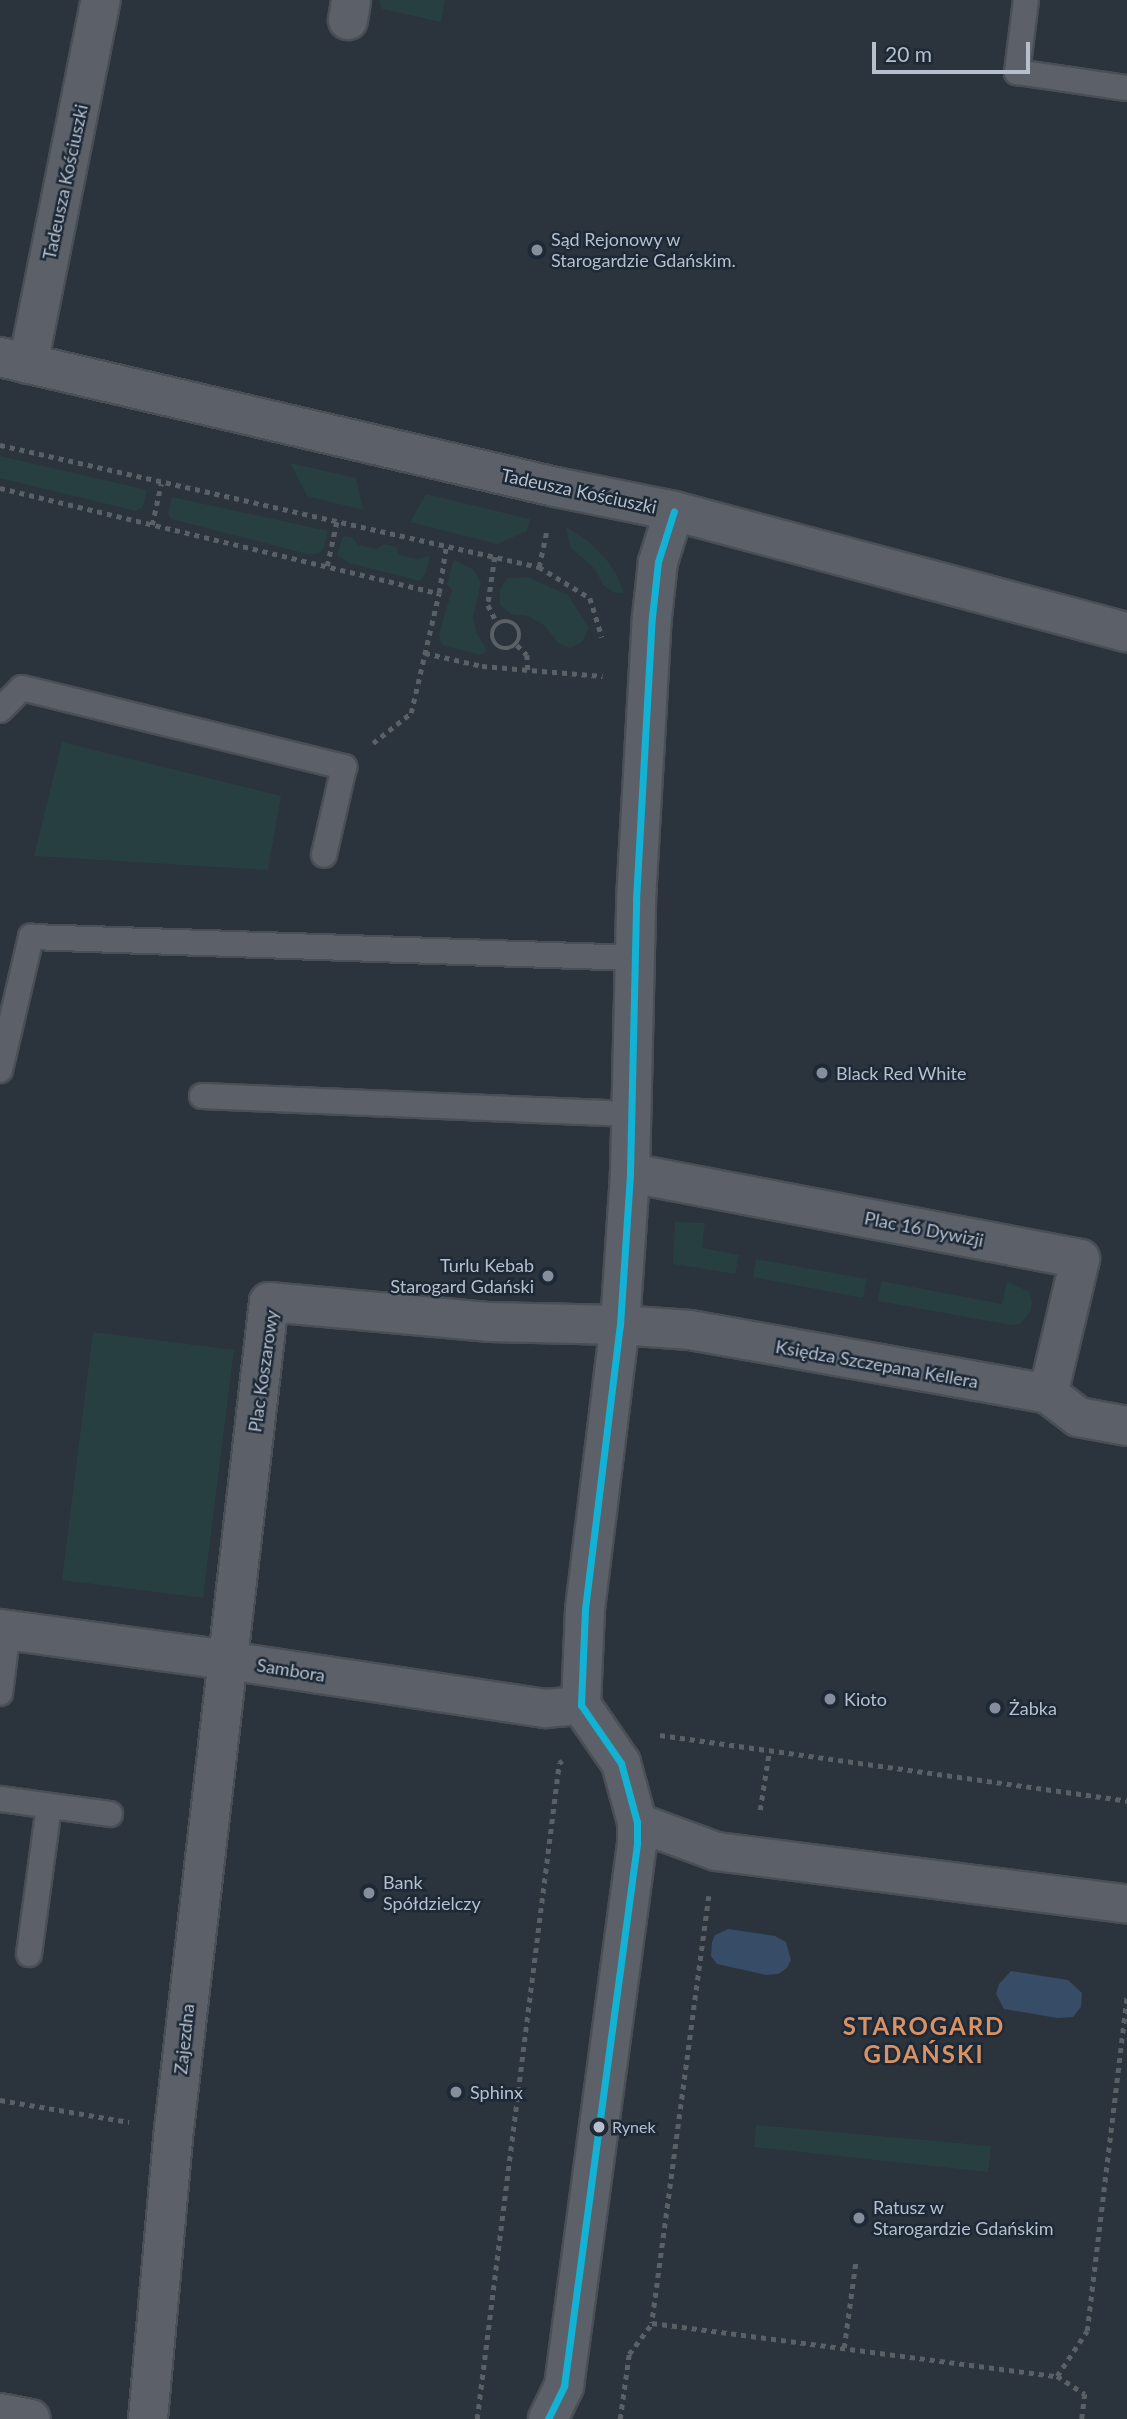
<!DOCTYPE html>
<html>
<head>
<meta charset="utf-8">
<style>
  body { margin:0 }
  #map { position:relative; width:1127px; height:2419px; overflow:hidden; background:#2b333c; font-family:Lato,sans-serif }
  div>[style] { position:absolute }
  .green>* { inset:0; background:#283f42 }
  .water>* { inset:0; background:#374c66 }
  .path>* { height:4.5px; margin-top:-2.25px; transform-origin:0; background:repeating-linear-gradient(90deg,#596066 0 5px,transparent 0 10px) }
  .path>.ring { margin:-2.25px; padding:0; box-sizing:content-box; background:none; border:4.5px solid #596066; border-radius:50% }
  .roads { filter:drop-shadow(2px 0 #4a4f56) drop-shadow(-2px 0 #4a4f56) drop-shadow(0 2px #4a4f56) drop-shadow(0 -2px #4a4f56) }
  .service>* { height:24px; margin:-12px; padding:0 12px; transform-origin:12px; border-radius:12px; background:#5c6169 }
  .pedestrian>* { height:37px; margin:-18.5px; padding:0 18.5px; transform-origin:18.5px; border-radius:18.5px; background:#5c6169 }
  .minor>* { height:38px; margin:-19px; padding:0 19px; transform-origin:19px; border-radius:19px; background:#5c6169 }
  .tertiary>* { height:38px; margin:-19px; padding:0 19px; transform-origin:19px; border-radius:19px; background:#5c6169 }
  .bus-1>* { height:7px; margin:-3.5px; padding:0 3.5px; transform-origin:3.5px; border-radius:3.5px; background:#13b2d5 }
  .dots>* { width:19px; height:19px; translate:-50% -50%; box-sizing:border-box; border:4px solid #1e2937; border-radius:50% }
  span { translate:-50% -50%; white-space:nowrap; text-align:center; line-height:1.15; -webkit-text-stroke:5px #1e2937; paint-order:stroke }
  .bus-label { font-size:16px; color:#b6bfcc }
  .left { translate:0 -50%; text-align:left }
  .street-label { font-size:18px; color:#b6bfcc }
  .poi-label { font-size:18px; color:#b6bfcc }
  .right { translate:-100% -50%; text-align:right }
  .district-label { font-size:24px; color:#da9263; font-weight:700; letter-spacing:2px }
  .scale { position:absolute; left:872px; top:42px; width:158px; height:32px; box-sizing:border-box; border:4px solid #b6bfcc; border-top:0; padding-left:9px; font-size:21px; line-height:24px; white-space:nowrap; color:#b6bfcc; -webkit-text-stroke:5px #1e2937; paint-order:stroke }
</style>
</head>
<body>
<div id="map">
  <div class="green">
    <i style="clip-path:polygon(379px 0,445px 0,441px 22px,382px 9px)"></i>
    <i style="clip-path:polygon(0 456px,147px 490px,143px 507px,136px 511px,0 478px)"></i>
    <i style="clip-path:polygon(290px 463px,356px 478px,363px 510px,307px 496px)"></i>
    <i style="clip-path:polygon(426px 494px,530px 519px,527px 531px,497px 544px,410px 522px)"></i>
    <i style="clip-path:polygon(172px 497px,328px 531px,324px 548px,320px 553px,311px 555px,171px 519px,168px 513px)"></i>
    <i style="clip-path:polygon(566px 527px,588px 541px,606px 559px,617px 575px,624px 594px,613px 592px,603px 585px,595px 569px,570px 547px)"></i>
    <i style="clip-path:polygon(343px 536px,352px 537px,358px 545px,377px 549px,384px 544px,396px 547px,399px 555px,417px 559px,430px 556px,426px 573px,420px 581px,349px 563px,337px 555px)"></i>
    <i style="clip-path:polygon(454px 560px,474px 570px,481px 583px,473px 617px,476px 632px,487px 650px,481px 655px,445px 646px,440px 641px,439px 634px,452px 590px,447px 584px)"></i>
    <i style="clip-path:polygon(527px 577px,568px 595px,589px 628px,582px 642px,570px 648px,558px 643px,545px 626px,528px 616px,511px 614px,500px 605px,500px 590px,507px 578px)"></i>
    <i style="clip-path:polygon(62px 742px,281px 796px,268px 870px,34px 856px)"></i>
    <i style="clip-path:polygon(675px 1222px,705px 1223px,702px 1248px,739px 1255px,735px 1274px,673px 1264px)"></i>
    <i style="clip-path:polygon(756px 1259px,867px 1279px,863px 1298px,753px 1277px)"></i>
    <i style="clip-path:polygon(881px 1281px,1002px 1304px,1007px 1281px,1029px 1292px,1032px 1301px,1031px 1311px,1020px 1324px,1011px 1325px,878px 1301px)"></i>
    <i style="clip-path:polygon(93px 1332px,234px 1350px,203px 1598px,62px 1580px)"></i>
    <i style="clip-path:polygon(756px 2125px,991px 2146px,988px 2172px,754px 2147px)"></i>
  </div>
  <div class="water">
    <i style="clip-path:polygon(728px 1929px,775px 1936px,786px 1942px,791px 1960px,787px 1968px,778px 1974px,766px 1975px,717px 1964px,711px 1956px,712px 1942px,715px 1935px)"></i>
    <i style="clip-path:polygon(1011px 1971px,1068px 1980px,1082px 1993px,1081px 2007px,1073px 2017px,1057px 2018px,1004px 2009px,996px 1994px,999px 1984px)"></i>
  </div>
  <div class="path">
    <i style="left:0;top:445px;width:553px;rotate:12.75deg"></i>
    <i style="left:539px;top:567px;width:35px;rotate:-78deg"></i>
    <i style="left:0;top:488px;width:451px;rotate:13.5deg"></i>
    <i style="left:152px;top:525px;width:42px;rotate:-77.6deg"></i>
    <i style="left:495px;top:557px;width:49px;rotate:98.3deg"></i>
    <i style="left:488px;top:605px;width:20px;rotate:63deg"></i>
    <i style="left:327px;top:566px;width:47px;rotate:-77.7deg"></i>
    <i style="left:539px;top:567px;width:60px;rotate:31.3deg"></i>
    <i style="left:590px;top:598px;width:41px;rotate:72.9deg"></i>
    <i class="ring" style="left:492px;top:621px;width:23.5px;height:23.5px"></i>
    <i style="left:517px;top:645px;width:14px;rotate:45deg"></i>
    <i style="left:527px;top:655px;width:15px;rotate:86deg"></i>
    <i style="left:425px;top:653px;width:58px;rotate:12.8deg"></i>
    <i style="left:482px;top:666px;width:121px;rotate:4.7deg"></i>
    <i style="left:373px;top:743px;width:48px;rotate:-38.3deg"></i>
    <i style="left:411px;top:713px;width:123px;rotate:-76.9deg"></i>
    <i style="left:439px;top:593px;width:48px;rotate:-81.5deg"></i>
    <i style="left:660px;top:1735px;width:472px;rotate:8deg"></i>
    <i style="left:760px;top:1810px;width:59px;rotate:-81.2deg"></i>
    <i style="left:709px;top:1896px;width:431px;rotate:97.6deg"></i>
    <i style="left:652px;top:2323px;width:408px;rotate:7.5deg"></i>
    <i style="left:1057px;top:2376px;width:54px;rotate:-56.3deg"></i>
    <i style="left:1087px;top:2331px;width:338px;rotate:-83.2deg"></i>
    <i style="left:0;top:2100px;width:131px;rotate:9.7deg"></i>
    <i style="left:844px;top:2348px;width:90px;rotate:-82.3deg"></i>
    <i style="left:1057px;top:2376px;width:33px;rotate:33deg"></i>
    <i style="left:1085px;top:2394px;width:25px;rotate:97deg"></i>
    <i style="left:477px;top:2419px;width:661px;rotate:-82.87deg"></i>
    <i style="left:559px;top:1763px;width:4px;rotate:-34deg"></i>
    <i style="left:620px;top:2419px;width:66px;rotate:-82.1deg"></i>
    <i style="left:629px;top:2354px;width:39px;rotate:-53deg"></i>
  </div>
  <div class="roads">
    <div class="service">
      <i style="left:1026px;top:0;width:73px;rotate:97.1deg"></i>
      <i style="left:1017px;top:72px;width:111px;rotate:8.3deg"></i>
      <i style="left:0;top:710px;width:31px;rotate:-45deg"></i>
      <i style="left:22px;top:688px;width:332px;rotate:13.8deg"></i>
      <i style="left:344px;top:767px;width:90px;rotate:102.8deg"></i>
      <i style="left:0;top:1070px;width:137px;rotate:-76.9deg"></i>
      <i style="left:31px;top:937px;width:605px;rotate:1.99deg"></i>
      <i style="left:202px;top:1096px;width:429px;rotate:2.4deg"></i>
      <i style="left:0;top:1693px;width:64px;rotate:-82.8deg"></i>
      <i style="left:0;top:1799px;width:111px;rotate:7.8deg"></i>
      <i style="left:29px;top:1954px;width:149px;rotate:-82.3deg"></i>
    </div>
    <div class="pedestrian">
      <i style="left:227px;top:1660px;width:322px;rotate:8.6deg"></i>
      <i style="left:545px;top:1708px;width:36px;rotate:-5deg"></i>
      <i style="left:637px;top:1822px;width:84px;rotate:20.2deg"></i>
      <i style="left:716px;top:1851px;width:414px;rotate:7.3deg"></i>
    </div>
    <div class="minor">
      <i style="left:348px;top:20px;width:20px;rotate:-81deg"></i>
      <i style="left:28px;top:364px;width:371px;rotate:-78.7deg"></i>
      <i style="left:630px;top:1173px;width:458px;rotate:10.8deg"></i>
      <i style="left:1080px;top:1259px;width:139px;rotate:103.3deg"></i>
      <i style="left:0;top:1629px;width:229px;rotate:7.8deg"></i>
      <i style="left:0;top:2413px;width:31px;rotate:11deg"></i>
      <i style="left:148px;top:2419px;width:291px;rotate:-84.9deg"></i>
      <i style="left:174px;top:2129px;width:832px;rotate:-83.45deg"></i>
      <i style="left:269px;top:1302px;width:222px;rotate:5.2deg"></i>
      <i style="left:490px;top:1322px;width:130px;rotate:1.3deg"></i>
      <i style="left:620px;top:1325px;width:70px;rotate:4.1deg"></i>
      <i style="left:690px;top:1330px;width:364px;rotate:10.1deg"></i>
      <i style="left:1048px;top:1394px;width:38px;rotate:37deg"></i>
      <i style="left:1078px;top:1417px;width:50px;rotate:10.4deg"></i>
      <i style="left:548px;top:2419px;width:37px;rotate:-64deg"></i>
      <i style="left:564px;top:2386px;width:547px;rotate:-82.33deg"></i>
      <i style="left:637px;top:1844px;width:22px;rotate:-90deg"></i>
      <i style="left:637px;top:1822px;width:61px;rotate:-105.2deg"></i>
      <i style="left:621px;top:1763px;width:70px;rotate:-124.6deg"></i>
      <i style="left:581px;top:1705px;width:96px;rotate:-87.6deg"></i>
      <i style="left:585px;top:1609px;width:286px;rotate:-83deg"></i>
      <i style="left:620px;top:1325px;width:152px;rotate:-86.2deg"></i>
      <i style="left:630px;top:1173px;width:273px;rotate:-88.7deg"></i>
      <i style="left:636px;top:900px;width:283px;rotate:-86.8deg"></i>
      <i style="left:652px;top:617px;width:55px;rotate:-83.8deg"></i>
      <i style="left:658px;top:562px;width:53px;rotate:-72.6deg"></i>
    </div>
    <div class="tertiary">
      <i style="left:0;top:357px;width:570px;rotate:13.18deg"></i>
      <i style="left:555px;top:487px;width:121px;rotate:11.4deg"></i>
      <i style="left:674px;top:511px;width:469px;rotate:15deg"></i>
    </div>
  </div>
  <div class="bus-1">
    <i style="left:548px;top:2419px;width:37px;rotate:-64deg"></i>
    <i style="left:564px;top:2386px;width:547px;rotate:-82.33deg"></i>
    <i style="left:637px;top:1844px;width:22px;rotate:-90deg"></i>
    <i style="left:637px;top:1822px;width:61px;rotate:-105.2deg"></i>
    <i style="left:621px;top:1763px;width:70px;rotate:-124.6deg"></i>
    <i style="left:581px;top:1705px;width:96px;rotate:-87.6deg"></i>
    <i style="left:585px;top:1609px;width:286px;rotate:-83deg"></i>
    <i style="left:620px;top:1325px;width:152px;rotate:-86.2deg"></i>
    <i style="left:630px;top:1173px;width:273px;rotate:-88.7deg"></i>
    <i style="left:636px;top:900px;width:283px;rotate:-86.8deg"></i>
    <i style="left:652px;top:617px;width:55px;rotate:-83.8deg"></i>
    <i style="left:658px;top:562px;width:53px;rotate:-72.6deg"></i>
  </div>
  <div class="dots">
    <i style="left:537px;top:250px;background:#858e9a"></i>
    <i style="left:822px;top:1073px;background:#858e9a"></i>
    <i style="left:548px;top:1276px;background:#858e9a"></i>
    <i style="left:830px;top:1699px;background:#858e9a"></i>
    <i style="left:995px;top:1708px;background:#858e9a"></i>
    <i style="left:369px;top:1893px;background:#858e9a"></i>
    <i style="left:456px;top:2092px;background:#858e9a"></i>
    <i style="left:599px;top:2127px;background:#b6bfcc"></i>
    <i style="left:859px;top:2218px;background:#858e9a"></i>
  </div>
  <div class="bus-label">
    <span class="left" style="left:612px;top:2127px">Rynek</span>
  </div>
  <div class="street-label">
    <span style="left:65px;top:182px;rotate:-78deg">Tadeusza Kościuszki</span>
    <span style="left:579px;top:491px;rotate:12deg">Tadeusza Kościuszki</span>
    <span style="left:924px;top:1229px;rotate:11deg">Plac 16 Dywizji</span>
    <span style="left:877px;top:1364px;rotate:10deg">Księdza Szczepana Kellera</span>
    <span style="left:263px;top:1371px;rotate:-82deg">Plac Koszarowy</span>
    <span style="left:291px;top:1670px;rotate:9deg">Sambora</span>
    <span style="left:184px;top:2039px;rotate:-84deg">Zajezdna</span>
  </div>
  <div class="poi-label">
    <span class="left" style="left:551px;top:250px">Sąd Rejonowy w<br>Starogardzie Gdańskim.</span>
    <span class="left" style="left:836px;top:1073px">Black Red White</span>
    <span class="right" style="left:534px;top:1276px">Turlu Kebab<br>Starogard Gdański</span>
    <span class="left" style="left:844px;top:1699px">Kioto</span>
    <span class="left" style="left:1009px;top:1708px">Żabka</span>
    <span class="left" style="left:383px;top:1893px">Bank<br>Spółdzielczy</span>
    <span class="left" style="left:470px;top:2092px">Sphinx</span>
    <span class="left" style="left:873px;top:2218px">Ratusz w<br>Starogardzie Gdańskim</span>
  </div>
  <div class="district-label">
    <span style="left:924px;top:2040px">STAROGARD<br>GDAŃSKI</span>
  </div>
  <div class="scale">20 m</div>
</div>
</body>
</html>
